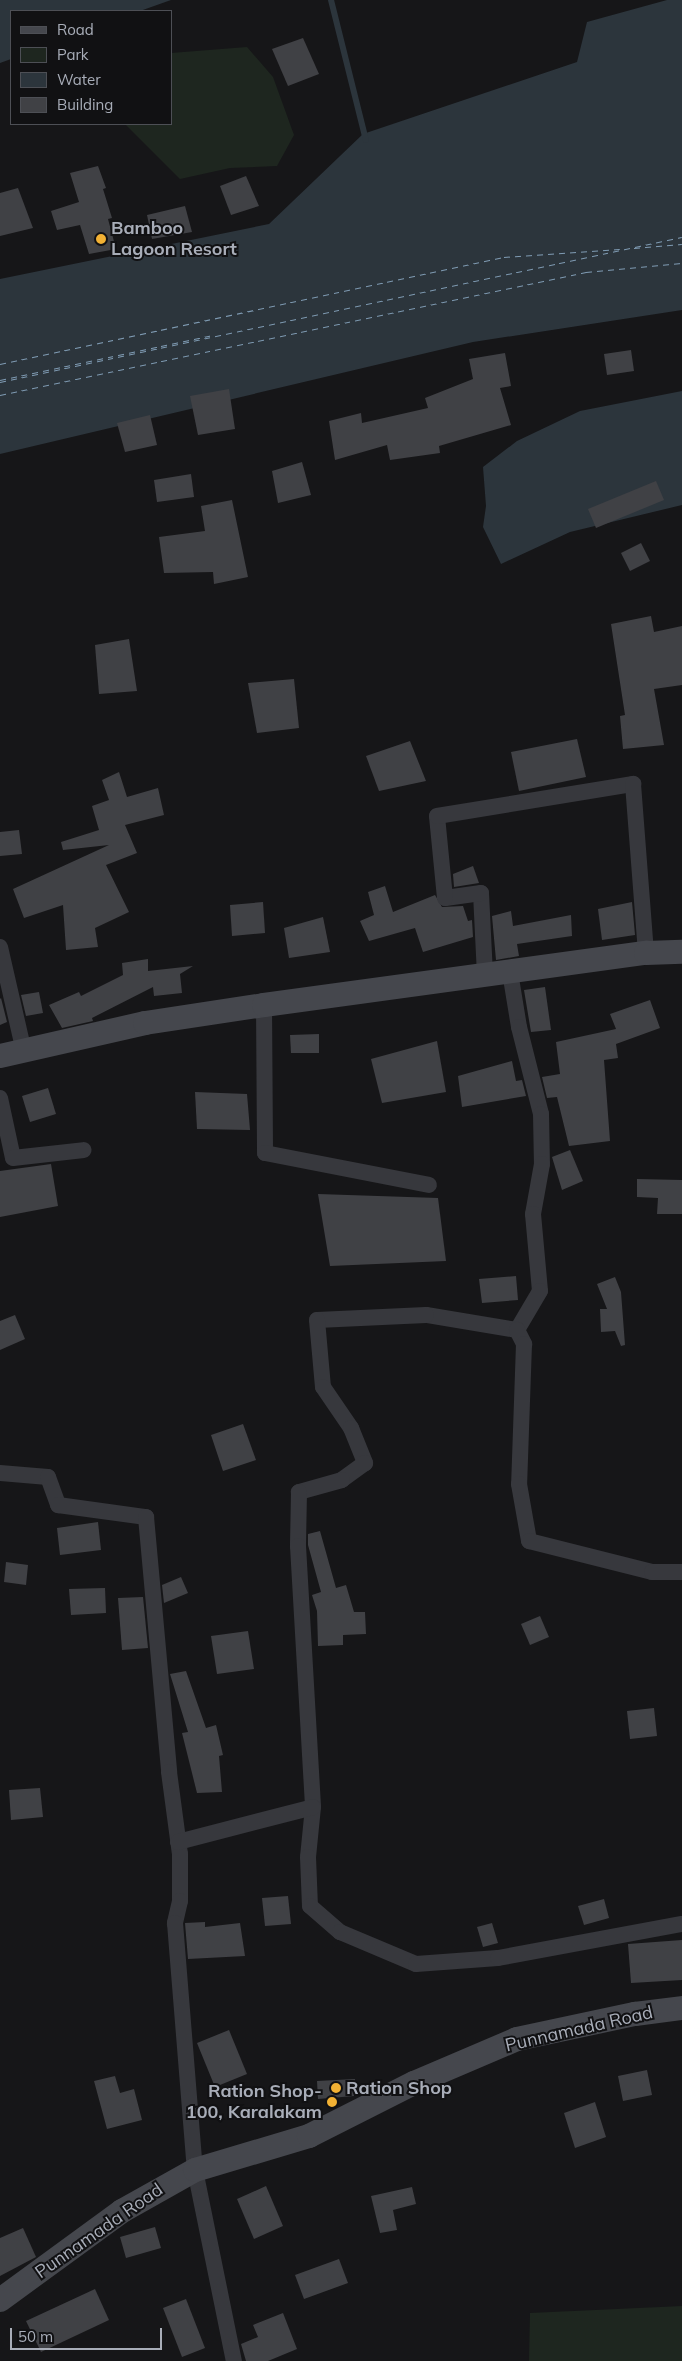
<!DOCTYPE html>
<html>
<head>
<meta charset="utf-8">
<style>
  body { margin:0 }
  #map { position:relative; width:682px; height:2361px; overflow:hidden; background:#161618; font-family:Mulish,sans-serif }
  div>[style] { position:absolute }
  .green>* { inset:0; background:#1e261f }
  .water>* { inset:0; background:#2c353c }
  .stream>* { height:6px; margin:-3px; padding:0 3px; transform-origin:3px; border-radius:3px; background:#2c353c }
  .ferry>* { height:1px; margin-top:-0.5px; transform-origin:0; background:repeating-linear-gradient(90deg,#7f9bb3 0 6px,transparent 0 11px) }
  .building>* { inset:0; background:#404145 }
  .minor>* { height:16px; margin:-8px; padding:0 8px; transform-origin:8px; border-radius:8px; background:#37383d }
  .secondary>* { height:24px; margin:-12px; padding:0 12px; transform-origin:12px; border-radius:12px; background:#45474d }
  .dots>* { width:14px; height:14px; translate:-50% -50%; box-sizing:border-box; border:2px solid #111113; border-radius:50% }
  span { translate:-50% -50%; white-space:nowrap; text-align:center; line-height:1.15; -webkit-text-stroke:4px #111113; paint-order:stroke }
  .poi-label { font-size:18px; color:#a8adb8; font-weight:700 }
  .left { translate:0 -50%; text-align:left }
  .right { translate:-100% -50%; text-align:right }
  .street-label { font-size:18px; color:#a8adb8 }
  .legend { position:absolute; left:10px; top:10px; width:162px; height:115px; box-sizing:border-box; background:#111113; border:1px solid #4d4f55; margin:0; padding:6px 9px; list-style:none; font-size:15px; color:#a8adb8 }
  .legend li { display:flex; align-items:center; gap:10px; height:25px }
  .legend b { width:25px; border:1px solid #4d4f55 }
  .scale { position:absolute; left:10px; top:2328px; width:152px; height:22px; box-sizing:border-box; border:2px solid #a8adb8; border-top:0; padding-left:6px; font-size:15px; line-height:18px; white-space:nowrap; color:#a8adb8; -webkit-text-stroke:4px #111113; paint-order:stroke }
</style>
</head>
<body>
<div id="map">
  <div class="green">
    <i style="clip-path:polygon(247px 47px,273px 77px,294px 135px,277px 166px,230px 168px,180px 179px,125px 124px,171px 124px,171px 53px)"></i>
    <i style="clip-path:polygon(682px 2306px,682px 2361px,529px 2361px,530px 2313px)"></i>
  </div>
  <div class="water">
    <i style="clip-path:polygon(0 0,171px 0,140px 11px,11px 11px,11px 59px,0 63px)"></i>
    <i style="clip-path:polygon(667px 0,682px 0,682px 310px,473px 342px,0 454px,0 279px,269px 224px,363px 134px,577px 62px,587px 22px)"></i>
    <i style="clip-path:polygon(682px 391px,682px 505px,570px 532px,501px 564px,483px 527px,486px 506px,483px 467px,517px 441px,580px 411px)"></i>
  </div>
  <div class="stream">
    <i style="left:331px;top:0;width:144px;rotate:76deg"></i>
  </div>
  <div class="ferry">
    <i style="left:634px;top:248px;width:48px;rotate:-4.8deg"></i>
    <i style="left:0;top:364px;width:515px;rotate:-11.99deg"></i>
    <i style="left:504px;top:257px;width:116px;rotate:-3.9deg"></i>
    <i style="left:0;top:380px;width:219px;rotate:-11.9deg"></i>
    <i style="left:0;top:382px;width:697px;rotate:-12deg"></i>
    <i style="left:0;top:395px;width:599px;rotate:-11.85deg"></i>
    <i style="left:586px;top:272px;width:96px;rotate:-5.4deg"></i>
  </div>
  <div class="building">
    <i style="clip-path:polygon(303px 38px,319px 74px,288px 86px,272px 49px)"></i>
    <i style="clip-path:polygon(98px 166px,106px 188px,103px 189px,112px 218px,108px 219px,116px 249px,89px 254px,80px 225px,57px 230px,51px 211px,79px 202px,70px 173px)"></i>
    <i style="clip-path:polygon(246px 176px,259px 206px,231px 215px,220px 186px)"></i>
    <i style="clip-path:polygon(18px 188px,33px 228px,0 236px,0 193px)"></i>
    <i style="clip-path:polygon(185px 206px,192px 232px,152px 239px,147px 215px)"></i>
    <i style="clip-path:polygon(631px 350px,634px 371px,607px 375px,604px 354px)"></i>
    <i style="clip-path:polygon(505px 353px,511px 386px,500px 388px,511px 425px,439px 446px,440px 453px,390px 460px,387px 445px,335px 460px,329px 421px,361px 413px,362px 423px,428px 408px,425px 398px,473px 379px,469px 359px)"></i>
    <i style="clip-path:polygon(229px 389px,235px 429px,198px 435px,190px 396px)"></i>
    <i style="clip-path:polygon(150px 415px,157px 445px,125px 452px,117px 423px)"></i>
    <i style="clip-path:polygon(302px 462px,311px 495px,278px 503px,272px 471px)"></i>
    <i style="clip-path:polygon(191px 474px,194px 497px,157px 502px,154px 480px)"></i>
    <i style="clip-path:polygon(656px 481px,664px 500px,596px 528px,588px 509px)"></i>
    <i style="clip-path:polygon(232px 500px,248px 577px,214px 584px,213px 572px,164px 573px,159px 537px,205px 531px,201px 506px)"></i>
    <i style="clip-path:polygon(641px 543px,650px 561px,630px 571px,621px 553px)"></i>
    <i style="clip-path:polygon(651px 616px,654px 632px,682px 626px,682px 685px,654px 689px,664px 745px,623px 749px,620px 716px,625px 715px,611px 624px)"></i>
    <i style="clip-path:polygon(129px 639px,137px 691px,99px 694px,95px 645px)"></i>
    <i style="clip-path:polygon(294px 679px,299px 728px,257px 733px,248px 683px)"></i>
    <i style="clip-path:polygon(577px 739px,586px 777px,519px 791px,511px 752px)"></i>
    <i style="clip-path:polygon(410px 741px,426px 781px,379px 791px,366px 756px)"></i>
    <i style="clip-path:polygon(119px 772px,127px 797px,158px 788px,164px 815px,125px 825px,137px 853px,106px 865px,129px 912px,95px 928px,98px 947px,66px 950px,63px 905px,24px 918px,13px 889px,109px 845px,63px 850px,61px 842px,99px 830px,92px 806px,109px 800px,102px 780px)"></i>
    <i style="clip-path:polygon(19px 830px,22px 854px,0 856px,0 832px)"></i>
    <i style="clip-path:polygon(473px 866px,479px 883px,454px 887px,453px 874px)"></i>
    <i style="clip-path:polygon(385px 886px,393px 912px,435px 895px,442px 907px,463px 906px,468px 921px,472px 920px,473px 937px,423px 952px,415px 928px,369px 941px,360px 921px,374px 915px,368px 892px)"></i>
    <i style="clip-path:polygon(263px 902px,265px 933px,232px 936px,230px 905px)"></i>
    <i style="clip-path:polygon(632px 902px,635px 935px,602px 940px,598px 909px)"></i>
    <i style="clip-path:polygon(511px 911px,513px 926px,571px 915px,572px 936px,517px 944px,519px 956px,496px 960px,492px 916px)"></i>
    <i style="clip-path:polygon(323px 917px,330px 952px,289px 958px,284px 928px)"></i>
    <i style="clip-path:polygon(148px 959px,148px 971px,193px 966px,180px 974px,182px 993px,154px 996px,153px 987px,92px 1018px,93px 1021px,62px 1028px,49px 1005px,79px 992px,81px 996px,123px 975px,122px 963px)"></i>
    <i style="clip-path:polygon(545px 987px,551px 1030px,531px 1032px,524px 990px)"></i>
    <i style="clip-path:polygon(39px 992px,43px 1013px,26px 1016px,21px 995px)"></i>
    <i style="clip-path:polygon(1px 998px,7px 1022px,0 1025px,0 999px)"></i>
    <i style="clip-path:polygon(650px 1000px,660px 1028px,616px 1044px,618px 1058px,604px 1060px,610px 1141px,569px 1146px,557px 1097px,547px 1098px,542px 1077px,560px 1074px,556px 1042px,616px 1029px,610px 1014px)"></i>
    <i style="clip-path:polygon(319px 1034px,319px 1053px,291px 1053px,290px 1035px)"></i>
    <i style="clip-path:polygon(437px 1041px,446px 1092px,382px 1103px,371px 1059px)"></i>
    <i style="clip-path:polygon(512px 1061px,516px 1081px,522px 1080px,526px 1096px,462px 1107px,458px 1076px)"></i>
    <i style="clip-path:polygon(48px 1088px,56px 1114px,30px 1122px,22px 1096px)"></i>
    <i style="clip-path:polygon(195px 1092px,247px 1094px,250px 1130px,197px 1129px)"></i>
    <i style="clip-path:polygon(570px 1150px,583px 1181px,562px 1190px,552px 1157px)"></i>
    <i style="clip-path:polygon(51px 1164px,58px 1206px,0 1217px,0 1171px)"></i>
    <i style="clip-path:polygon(637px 1179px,682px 1180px,682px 1214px,657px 1214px,658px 1198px,637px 1197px)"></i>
    <i style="clip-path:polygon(318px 1194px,438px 1198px,446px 1261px,330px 1266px)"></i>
    <i style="clip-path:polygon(516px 1276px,518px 1300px,482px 1303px,479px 1279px)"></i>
    <i style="clip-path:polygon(615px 1277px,621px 1292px,625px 1345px,621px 1346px,615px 1331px,601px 1332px,600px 1309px,607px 1309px,597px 1284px)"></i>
    <i style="clip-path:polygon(15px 1315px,25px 1339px,0 1350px,0 1321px)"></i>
    <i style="clip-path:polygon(243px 1424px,256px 1460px,223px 1471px,211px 1435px)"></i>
    <i style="clip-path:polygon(98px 1522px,101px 1550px,60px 1555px,57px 1528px)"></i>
    <i style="clip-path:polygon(320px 1531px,336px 1588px,346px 1585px,354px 1612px,365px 1612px,366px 1634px,343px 1635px,343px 1645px,318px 1646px,317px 1611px,312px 1595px,321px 1592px,308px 1545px,308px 1534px)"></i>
    <i style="clip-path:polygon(6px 1562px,28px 1565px,26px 1585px,4px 1582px)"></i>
    <i style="clip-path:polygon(181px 1577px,188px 1593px,164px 1603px,162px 1585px)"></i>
    <i style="clip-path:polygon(105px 1588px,106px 1613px,71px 1615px,69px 1589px)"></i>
    <i style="clip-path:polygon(143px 1597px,148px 1648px,122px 1650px,118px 1598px)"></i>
    <i style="clip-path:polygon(540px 1616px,549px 1637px,530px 1645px,521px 1624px)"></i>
    <i style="clip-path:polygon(248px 1631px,254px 1669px,217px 1674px,211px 1636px)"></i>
    <i style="clip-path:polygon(186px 1671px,206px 1728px,216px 1725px,223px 1755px,219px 1756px,222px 1792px,197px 1793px,182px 1733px,188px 1732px,170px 1674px)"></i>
    <i style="clip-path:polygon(654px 1708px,657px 1736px,630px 1739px,627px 1711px)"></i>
    <i style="clip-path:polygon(40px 1788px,43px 1817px,11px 1820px,9px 1790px)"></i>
    <i style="clip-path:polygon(288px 1896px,291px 1924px,265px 1926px,262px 1898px)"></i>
    <i style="clip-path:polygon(604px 1899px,609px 1918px,584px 1925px,578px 1906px)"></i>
    <i style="clip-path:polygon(205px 1922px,205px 1927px,240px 1923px,245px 1956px,188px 1959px,185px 1923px)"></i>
    <i style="clip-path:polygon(492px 1923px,498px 1943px,483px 1947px,477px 1927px)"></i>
    <i style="clip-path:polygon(682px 1940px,682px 1980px,631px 1983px,628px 1944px)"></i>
    <i style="clip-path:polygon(229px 2030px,247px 2074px,215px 2087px,197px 2043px)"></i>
    <i style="clip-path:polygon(647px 2070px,652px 2095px,623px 2101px,618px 2076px)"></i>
    <i style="clip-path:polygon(115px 2076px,120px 2093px,134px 2089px,142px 2120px,107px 2129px,94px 2081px)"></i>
    <i style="clip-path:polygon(355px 2079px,354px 2096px,318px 2099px,317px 2081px)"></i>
    <i style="clip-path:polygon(595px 2102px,606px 2137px,575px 2148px,564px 2113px)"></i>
    <i style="clip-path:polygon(266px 2186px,283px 2226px,254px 2239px,237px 2199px)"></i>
    <i style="clip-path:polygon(412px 2187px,416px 2204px,393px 2210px,397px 2230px,380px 2233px,371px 2196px)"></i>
    <i style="clip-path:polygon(155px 2227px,161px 2248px,126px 2258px,120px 2237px)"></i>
    <i style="clip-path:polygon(23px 2228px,36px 2257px,0 2276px,0 2238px)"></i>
    <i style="clip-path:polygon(339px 2259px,348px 2283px,304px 2299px,295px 2275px)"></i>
    <i style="clip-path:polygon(95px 2289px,109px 2320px,41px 2352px,26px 2321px)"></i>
    <i style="clip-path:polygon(186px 2299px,205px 2348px,182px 2357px,163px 2308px)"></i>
    <i style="clip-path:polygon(283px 2313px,297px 2349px,268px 2361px,246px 2361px,241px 2344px,258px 2337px,253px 2325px)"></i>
  </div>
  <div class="minor">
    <i style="left:0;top:947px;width:108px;rotate:77.1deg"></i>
    <i style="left:510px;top:972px;width:56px;rotate:80.7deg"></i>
    <i style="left:519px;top:1027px;width:90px;rotate:75.8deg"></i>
    <i style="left:541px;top:1114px;width:50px;rotate:88.9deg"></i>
    <i style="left:542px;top:1164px;width:51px;rotate:100.2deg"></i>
    <i style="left:533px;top:1214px;width:77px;rotate:84.8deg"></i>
    <i style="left:540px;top:1291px;width:45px;rotate:120.5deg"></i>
    <i style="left:517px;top:1330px;width:92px;rotate:-170.6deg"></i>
    <i style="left:426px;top:1315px;width:109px;rotate:177.4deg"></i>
    <i style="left:317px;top:1320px;width:67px;rotate:84.9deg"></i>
    <i style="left:323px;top:1387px;width:50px;rotate:55.7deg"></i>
    <i style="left:351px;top:1428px;width:38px;rotate:68deg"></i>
    <i style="left:365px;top:1463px;width:29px;rotate:144deg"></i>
    <i style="left:342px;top:1480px;width:45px;rotate:164.4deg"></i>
    <i style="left:299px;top:1492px;width:54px;rotate:91.1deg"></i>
    <i style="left:298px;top:1546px;width:261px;rotate:86.7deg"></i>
    <i style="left:313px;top:1807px;width:50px;rotate:95.7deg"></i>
    <i style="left:308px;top:1857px;width:49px;rotate:87.7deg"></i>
    <i style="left:310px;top:1906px;width:40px;rotate:41deg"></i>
    <i style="left:340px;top:1932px;width:82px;rotate:22.8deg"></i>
    <i style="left:416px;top:1964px;width:82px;rotate:-4.2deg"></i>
    <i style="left:498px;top:1958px;width:187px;rotate:-10.5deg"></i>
    <i style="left:485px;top:975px;width:82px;rotate:-92.8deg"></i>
    <i style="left:481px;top:893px;width:36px;rotate:172deg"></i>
    <i style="left:445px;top:898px;width:82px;rotate:-95.6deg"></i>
    <i style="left:437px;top:816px;width:199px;rotate:-9.3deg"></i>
    <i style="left:633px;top:784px;width:169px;rotate:85.6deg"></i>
    <i style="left:264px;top:1005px;width:148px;rotate:89.6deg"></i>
    <i style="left:265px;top:1153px;width:167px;rotate:11deg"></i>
    <i style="left:0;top:1098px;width:61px;rotate:77.8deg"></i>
    <i style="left:13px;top:1158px;width:71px;rotate:-6.4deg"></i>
    <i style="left:517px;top:1330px;width:16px;rotate:63deg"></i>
    <i style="left:524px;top:1344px;width:140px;rotate:92deg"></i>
    <i style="left:519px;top:1484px;width:58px;rotate:80deg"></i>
    <i style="left:529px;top:1541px;width:127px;rotate:14.1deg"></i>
    <i style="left:652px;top:1572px;width:30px"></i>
    <i style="left:0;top:1473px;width:48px;rotate:4.8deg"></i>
    <i style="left:48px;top:1477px;width:30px;rotate:70deg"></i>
    <i style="left:58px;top:1505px;width:89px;rotate:7.8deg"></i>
    <i style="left:146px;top:1517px;width:256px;rotate:84.8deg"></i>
    <i style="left:169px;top:1772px;width:83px;rotate:82.4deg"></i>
    <i style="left:180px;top:1854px;width:47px;rotate:90deg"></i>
    <i style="left:180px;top:1901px;width:23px;rotate:103deg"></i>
    <i style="left:175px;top:1923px;width:248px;rotate:85.4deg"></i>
    <i style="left:195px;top:2170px;width:195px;rotate:78.5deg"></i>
    <i style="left:178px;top:1842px;width:139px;rotate:-14.5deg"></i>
  </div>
  <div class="secondary">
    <i style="left:0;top:1056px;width:149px;rotate:-12.8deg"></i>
    <i style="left:145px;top:1023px;width:120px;rotate:-8.6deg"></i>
    <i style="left:264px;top:1005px;width:386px;rotate:-7.8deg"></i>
    <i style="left:646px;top:953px;width:36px;rotate:-2deg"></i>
    <i style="left:0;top:2300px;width:151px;rotate:-36.1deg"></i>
    <i style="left:122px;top:2211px;width:84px;rotate:-29.3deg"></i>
    <i style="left:195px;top:2170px;width:119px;rotate:-16.6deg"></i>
    <i style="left:309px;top:2136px;width:118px;rotate:-26.8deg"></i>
    <i style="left:414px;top:2083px;width:112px;rotate:-23.1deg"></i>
    <i style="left:517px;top:2039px;width:121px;rotate:-12deg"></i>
    <i style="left:635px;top:2014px;width:47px;rotate:-7.3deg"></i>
  </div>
  <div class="dots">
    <i style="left:101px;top:239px;background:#f2b134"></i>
    <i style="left:336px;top:2088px;background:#f2b134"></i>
    <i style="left:332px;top:2102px;background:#f2b134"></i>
  </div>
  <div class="poi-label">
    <span class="left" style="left:111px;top:239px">Bamboo<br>Lagoon Resort</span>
    <span class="left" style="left:346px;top:2088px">Ration Shop</span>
    <span class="right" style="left:322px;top:2102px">Ration Shop-<br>100, Karalakam</span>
  </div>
  <div class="street-label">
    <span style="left:579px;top:2029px;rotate:-13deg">Punnamada Road</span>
    <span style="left:99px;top:2231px;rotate:-35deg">Punnamada Road</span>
  </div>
  <ul class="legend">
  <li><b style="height:6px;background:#45474d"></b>Road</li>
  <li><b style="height:14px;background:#1e261f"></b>Park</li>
  <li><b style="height:14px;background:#2c353c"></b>Water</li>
  <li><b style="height:14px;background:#404145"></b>Building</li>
  </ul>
  <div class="scale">50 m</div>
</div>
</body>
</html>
